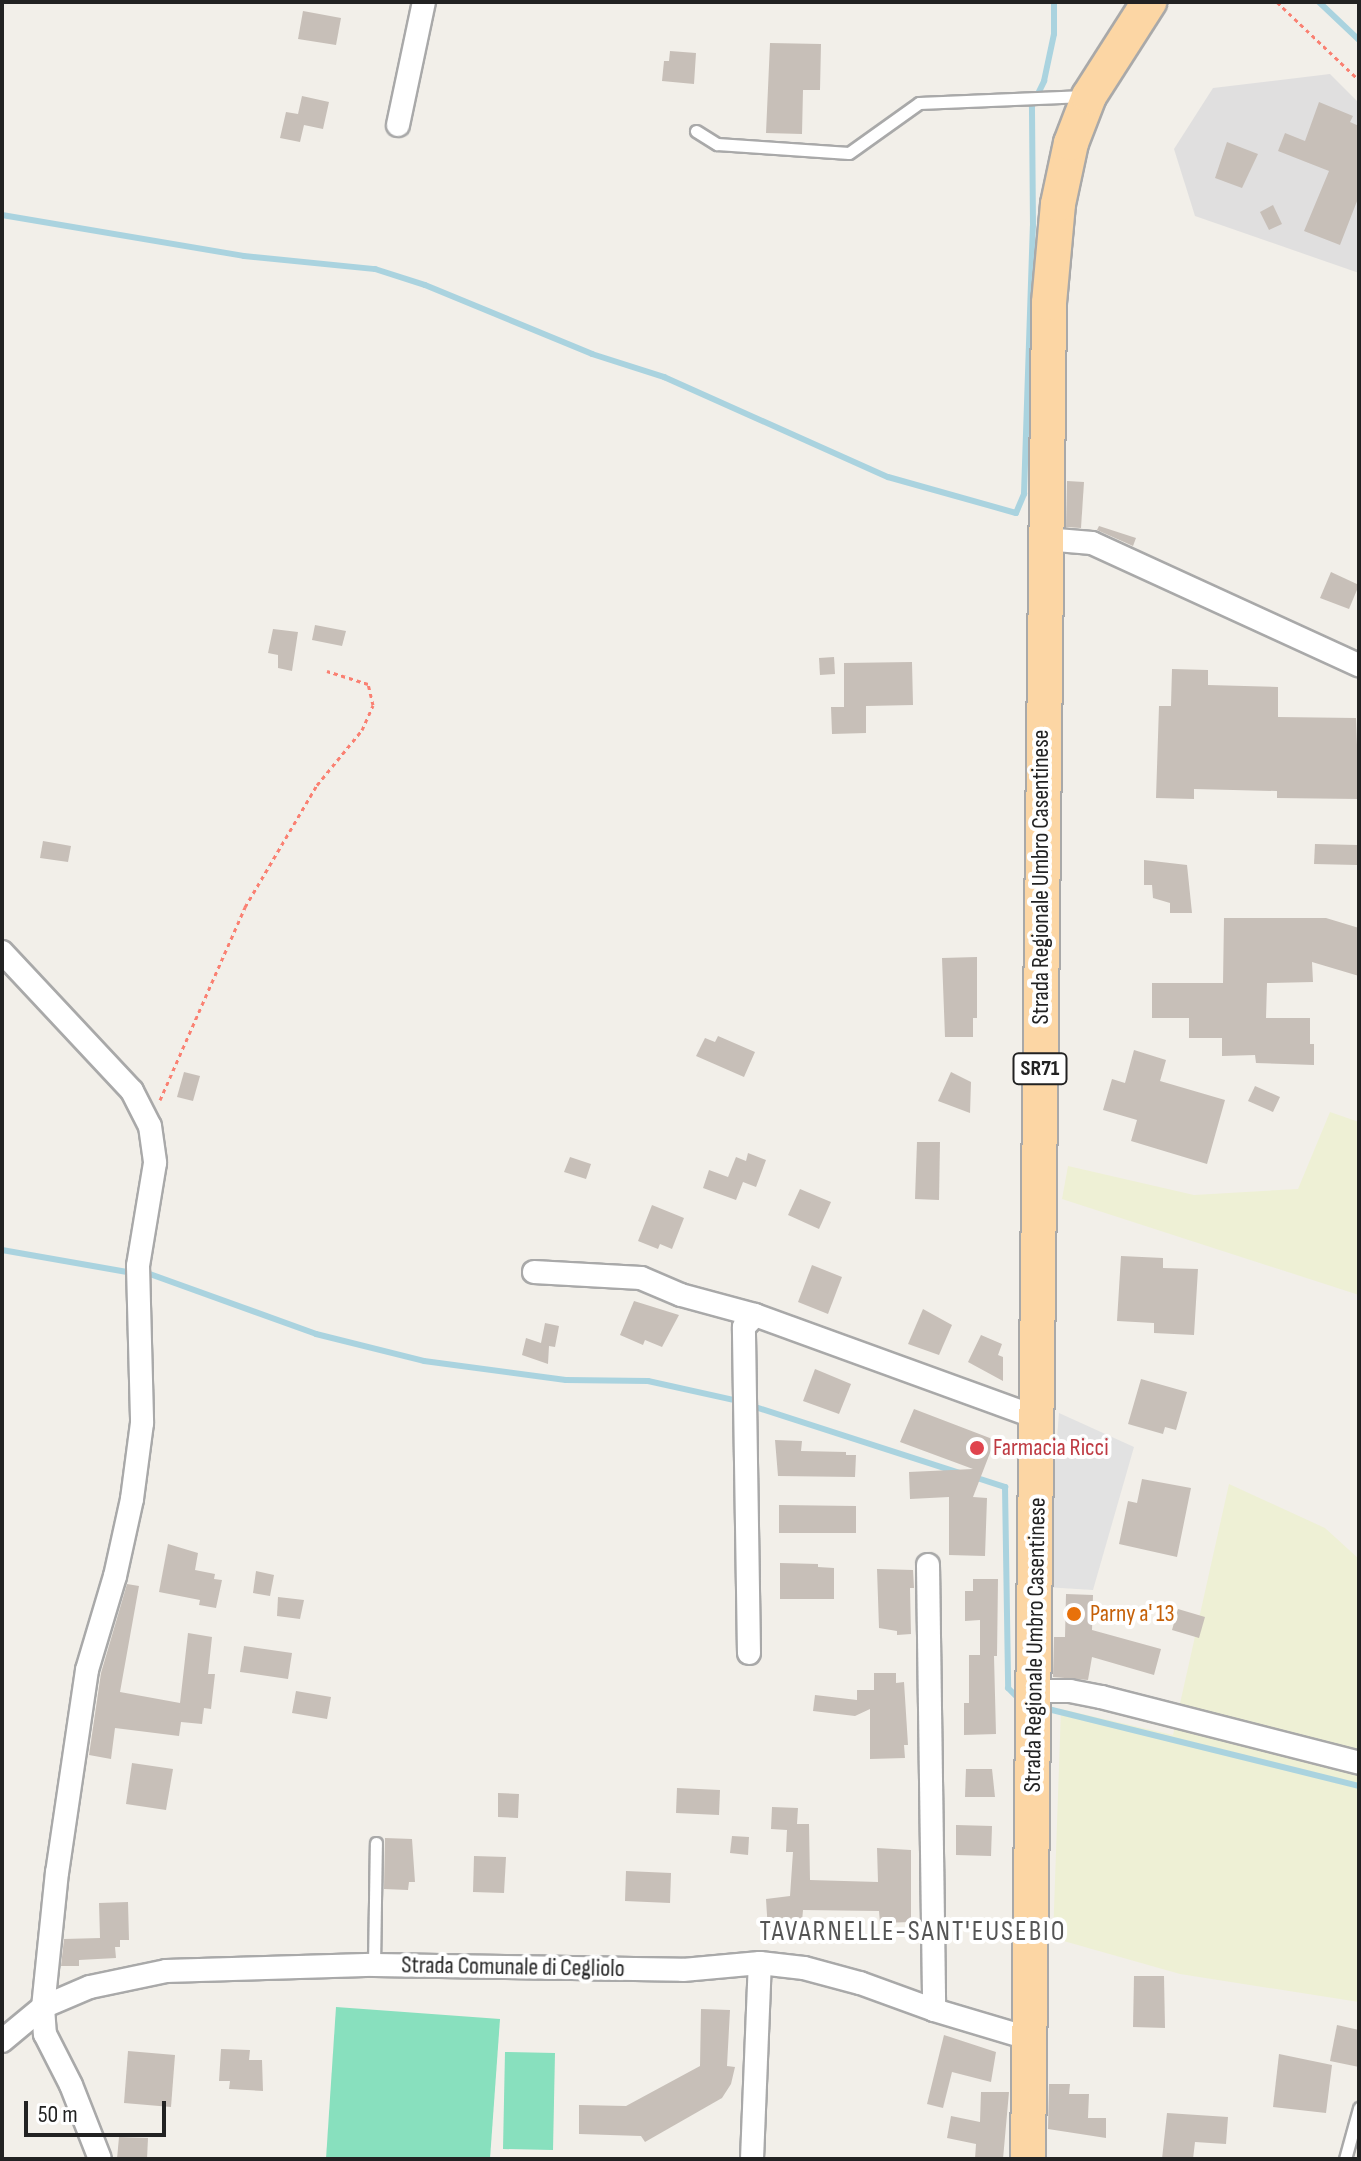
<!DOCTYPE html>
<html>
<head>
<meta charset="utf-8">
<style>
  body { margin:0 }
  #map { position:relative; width:1361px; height:2161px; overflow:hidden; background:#f2efe9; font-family:"Sofia Sans Condensed",sans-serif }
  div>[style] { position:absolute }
  .residential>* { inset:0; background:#e0dfdf }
  .farmland>* { inset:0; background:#eef0d5 }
  .pitch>* { inset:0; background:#88e0be }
  .parking>* { inset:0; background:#e2e2e2 }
  .stream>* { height:6px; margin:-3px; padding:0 3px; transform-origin:3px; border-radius:3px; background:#aad3df }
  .building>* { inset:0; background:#c7bfb8 }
  .path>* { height:3px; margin-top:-1.5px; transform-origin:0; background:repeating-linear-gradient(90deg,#fa8072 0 4px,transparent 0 8px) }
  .roads { filter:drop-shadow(2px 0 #a9a9a9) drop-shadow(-2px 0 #a9a9a9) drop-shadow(0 2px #a9a9a9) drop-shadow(0 -2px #a9a9a9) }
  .lane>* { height:11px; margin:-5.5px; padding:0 5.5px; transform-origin:5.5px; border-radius:5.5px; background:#fff }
  .street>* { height:22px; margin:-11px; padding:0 11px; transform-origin:11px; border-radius:11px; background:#fff }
  .primary>* { height:34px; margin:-17px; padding:0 17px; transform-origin:17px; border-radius:17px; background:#fcd6a4 }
  .dots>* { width:22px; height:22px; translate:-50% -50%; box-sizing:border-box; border:4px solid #fff; border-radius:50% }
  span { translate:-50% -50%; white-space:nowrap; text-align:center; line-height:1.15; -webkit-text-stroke:8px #fff; paint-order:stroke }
  .shield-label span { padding:2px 6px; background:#fff; border:2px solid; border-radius:6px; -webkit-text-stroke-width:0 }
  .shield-label { font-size:22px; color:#222; font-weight:700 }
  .street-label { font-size:24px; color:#222 }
  .health-label { font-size:24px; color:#be3a42 }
  .left { translate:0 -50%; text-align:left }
  .food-label { font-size:24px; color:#c56008 }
  .quarter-label { font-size:28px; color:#555; letter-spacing:2px }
  .frame { position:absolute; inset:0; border:4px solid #222; pointer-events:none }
  .scale { position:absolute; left:24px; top:2101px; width:142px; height:36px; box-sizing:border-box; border:4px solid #222; border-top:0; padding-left:10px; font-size:24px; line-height:28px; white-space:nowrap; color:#222; -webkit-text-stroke:6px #fff; paint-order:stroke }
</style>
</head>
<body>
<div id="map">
  <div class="residential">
    <i style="clip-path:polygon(1330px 74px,1359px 103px,1359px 273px,1195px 216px,1174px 149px,1213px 88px)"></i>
  </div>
  <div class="farmland">
    <i style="clip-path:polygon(1330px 1112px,1359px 1122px,1359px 1295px,1062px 1199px,1068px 1166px,1194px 1195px,1298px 1189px)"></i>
    <i style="clip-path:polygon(1229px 1484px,1325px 1528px,1359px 1559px,1359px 2002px,1180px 1974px,1053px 1938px,1061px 1709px,1173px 1735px)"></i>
  </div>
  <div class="pitch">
    <i style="clip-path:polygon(336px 2007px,500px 2019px,490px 2159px,326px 2159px)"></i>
    <i style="clip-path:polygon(505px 2052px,555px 2053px,553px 2150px,503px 2149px)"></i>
  </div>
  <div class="parking">
    <i style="clip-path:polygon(1059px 1413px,1134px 1447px,1093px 1590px,1045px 1587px)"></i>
  </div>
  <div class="stream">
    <i style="left:1319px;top:2px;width:55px;rotate:43.5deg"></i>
    <i style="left:2px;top:215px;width:245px;rotate:9.6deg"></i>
    <i style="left:244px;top:256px;width:132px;rotate:5.7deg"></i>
    <i style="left:375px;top:269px;width:52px;rotate:17.7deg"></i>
    <i style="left:425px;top:285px;width:181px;rotate:22.4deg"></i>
    <i style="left:592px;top:354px;width:76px;rotate:17.7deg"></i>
    <i style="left:664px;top:377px;width:245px;rotate:24.1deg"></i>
    <i style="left:888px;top:477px;width:133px;rotate:15.7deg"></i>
    <i style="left:1016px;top:513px;width:21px;rotate:-67deg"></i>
    <i style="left:1024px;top:494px;width:268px;rotate:-88.1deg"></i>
    <i style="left:1033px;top:226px;width:120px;rotate:-90.5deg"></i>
    <i style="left:1032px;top:106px;width:28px;rotate:-64deg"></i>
    <i style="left:1044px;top:81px;width:48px;rotate:-78deg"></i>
    <i style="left:1054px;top:34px;width:32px;rotate:-90deg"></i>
    <i style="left:2px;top:1250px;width:127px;rotate:10deg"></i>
    <i style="left:147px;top:1273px;width:180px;rotate:19.8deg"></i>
    <i style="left:316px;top:1334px;width:111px;rotate:14deg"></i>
    <i style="left:424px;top:1361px;width:143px;rotate:7.6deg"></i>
    <i style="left:566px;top:1380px;width:82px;rotate:0.7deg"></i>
    <i style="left:648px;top:1381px;width:92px;rotate:12.5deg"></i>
    <i style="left:749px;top:1405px;width:221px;rotate:17.9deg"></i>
    <i style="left:974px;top:1477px;width:33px;rotate:18deg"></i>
    <i style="left:1005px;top:1487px;width:201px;rotate:89.1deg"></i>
    <i style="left:1008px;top:1688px;width:20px;rotate:45deg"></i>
    <i style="left:1044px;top:1708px;width:325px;rotate:13.9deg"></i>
  </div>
  <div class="building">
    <i style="clip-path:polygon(303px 11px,341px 18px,336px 45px,298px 39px)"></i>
    <i style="clip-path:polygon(770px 43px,821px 44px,820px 90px,803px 90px,802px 134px,766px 133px)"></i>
    <i style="clip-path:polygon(670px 51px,696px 53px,694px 84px,662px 81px,664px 61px,669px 61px)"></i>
    <i style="clip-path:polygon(302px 96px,329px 102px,323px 129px,304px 125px,300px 142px,280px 138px,286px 112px,298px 114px)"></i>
    <i style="clip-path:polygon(1319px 102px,1353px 116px,1350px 122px,1359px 126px,1359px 196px,1340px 245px,1304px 231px,1329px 171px,1278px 151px,1285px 133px,1305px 141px)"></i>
    <i style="clip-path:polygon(1227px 142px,1258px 154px,1242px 188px,1215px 178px)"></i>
    <i style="clip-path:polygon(1273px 205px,1282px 224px,1269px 230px,1260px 212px)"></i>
    <i style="clip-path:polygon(1067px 481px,1084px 482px,1081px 528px,1066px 527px)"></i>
    <i style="clip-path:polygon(1099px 526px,1136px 538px,1133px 546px,1097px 530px)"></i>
    <i style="clip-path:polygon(1331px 572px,1359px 585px,1349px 609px,1320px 598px)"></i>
    <i style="clip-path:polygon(315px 625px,346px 631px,342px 646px,312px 640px)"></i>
    <i style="clip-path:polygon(273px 629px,298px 632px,292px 671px,278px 668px,278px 655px,268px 653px)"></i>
    <i style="clip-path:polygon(834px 657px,835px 674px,820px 675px,819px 658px)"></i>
    <i style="clip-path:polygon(912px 662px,913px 705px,866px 706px,866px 733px,832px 734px,831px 707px,844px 707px,844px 663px)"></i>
    <i style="clip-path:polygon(1172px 669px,1208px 670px,1208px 685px,1278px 687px,1278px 717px,1356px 718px,1359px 799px,1277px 798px,1277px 791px,1194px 789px,1194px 799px,1156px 798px,1159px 706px,1171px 706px)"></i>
    <i style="clip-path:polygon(43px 841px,71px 846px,68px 862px,40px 858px)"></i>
    <i style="clip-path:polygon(1315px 844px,1357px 845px,1357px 865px,1314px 864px)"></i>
    <i style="clip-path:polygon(1144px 860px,1187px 865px,1192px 913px,1170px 913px,1170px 903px,1153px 898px,1152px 885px,1144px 885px)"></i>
    <i style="clip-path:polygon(1224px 918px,1326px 918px,1359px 928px,1359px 976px,1312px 962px,1313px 982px,1267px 983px,1266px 1018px,1310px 1018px,1310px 1044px,1314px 1044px,1314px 1065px,1256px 1063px,1255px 1055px,1222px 1056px,1222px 1038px,1189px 1038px,1189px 1018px,1152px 1018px,1152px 983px,1223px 983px)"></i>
    <i style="clip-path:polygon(977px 957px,977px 1018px,973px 1018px,973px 1037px,945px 1037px,942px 958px)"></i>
    <i style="clip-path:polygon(718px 1036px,755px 1052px,744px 1077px,696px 1056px,705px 1038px,715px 1042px)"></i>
    <i style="clip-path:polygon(1134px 1050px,1166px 1060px,1160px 1081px,1225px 1100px,1207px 1164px,1131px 1141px,1137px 1120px,1103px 1110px,1112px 1079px,1125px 1083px)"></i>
    <i style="clip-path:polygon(184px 1072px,200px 1076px,193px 1101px,177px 1097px)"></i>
    <i style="clip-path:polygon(951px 1072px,971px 1082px,970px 1113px,938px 1101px)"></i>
    <i style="clip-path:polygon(1255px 1086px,1280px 1097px,1273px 1112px,1248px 1101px)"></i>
    <i style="clip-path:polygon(917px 1142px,940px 1142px,939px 1200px,915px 1199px)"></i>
    <i style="clip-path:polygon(748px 1153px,766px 1160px,756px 1187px,743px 1182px,736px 1200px,703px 1188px,709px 1170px,728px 1177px,736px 1157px,746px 1161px)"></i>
    <i style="clip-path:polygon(570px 1157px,591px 1164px,586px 1179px,564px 1172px)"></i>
    <i style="clip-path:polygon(800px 1189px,831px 1202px,819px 1229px,788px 1215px)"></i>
    <i style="clip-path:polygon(652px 1205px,684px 1218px,672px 1249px,660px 1244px,658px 1249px,638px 1241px)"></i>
    <i style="clip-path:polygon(1121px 1256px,1163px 1258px,1163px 1268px,1198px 1269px,1194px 1335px,1154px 1333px,1154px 1323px,1117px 1321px)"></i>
    <i style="clip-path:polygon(812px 1265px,842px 1277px,828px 1314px,798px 1302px)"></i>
    <i style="clip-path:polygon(634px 1301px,679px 1315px,662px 1347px,645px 1340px,643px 1345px,620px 1335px)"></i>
    <i style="clip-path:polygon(923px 1309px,952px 1325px,939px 1355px,908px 1344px)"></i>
    <i style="clip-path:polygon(545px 1323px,559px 1326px,555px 1347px,549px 1346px,548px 1364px,522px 1355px,526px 1338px,541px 1343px)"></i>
    <i style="clip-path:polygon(981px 1335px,1002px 1344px,998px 1355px,1003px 1357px,1003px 1381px,968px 1362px)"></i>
    <i style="clip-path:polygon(815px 1369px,851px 1384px,839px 1414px,803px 1401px)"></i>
    <i style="clip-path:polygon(1141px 1379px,1187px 1392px,1176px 1430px,1165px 1427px,1163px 1434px,1128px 1424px)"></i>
    <i style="clip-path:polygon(914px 1409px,995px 1440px,973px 1497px,987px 1498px,985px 1556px,949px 1555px,949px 1497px,910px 1499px,909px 1472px,973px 1469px,900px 1442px)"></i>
    <i style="clip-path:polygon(775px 1440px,802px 1441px,801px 1451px,846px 1452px,846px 1455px,856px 1455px,855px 1477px,778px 1476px)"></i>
    <i style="clip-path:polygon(1142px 1479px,1191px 1488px,1177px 1557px,1119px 1544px,1128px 1501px,1137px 1503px)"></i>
    <i style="clip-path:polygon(779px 1505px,856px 1506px,856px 1533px,779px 1533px)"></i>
    <i style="clip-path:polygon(168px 1544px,198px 1553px,195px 1570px,215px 1574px,214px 1579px,222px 1580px,216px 1608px,199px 1605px,200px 1600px,159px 1592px)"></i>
    <i style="clip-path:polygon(780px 1563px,818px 1564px,818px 1567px,834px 1568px,834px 1599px,780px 1599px)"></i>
    <i style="clip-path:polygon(877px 1569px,913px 1570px,914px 1588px,910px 1588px,911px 1634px,897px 1635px,897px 1631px,879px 1628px)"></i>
    <i style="clip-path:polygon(256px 1571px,274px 1575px,270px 1596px,253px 1593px)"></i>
    <i style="clip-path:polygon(973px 1579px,998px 1579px,997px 1656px,994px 1656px,996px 1734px,964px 1735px,964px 1703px,969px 1703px,969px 1655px,980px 1655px,980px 1620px,965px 1621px,965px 1591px,973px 1591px)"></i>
    <i style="clip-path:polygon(127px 1584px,139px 1586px,120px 1692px,180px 1703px,188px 1633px,212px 1637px,208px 1674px,215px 1674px,211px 1709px,204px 1708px,202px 1724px,181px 1722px,179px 1736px,115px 1728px,111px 1759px,89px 1755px,101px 1673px)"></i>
    <i style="clip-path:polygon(1066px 1594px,1093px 1595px,1092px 1630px,1161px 1649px,1154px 1675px,1092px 1657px,1088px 1680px,1053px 1677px,1054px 1637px,1065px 1637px)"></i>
    <i style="clip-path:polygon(278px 1597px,304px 1600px,300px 1619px,277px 1616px)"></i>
    <i style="clip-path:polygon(1178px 1609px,1205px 1617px,1199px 1638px,1172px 1630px)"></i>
    <i style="clip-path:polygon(244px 1646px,292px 1653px,288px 1679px,240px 1672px)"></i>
    <i style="clip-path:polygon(874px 1673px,896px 1673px,896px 1683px,904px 1682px,908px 1745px,904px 1745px,905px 1758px,870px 1759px,870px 1709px,855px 1716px,813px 1711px,815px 1695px,857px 1700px,857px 1690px,874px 1690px)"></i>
    <i style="clip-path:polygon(296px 1691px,331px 1697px,327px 1719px,292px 1713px)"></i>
    <i style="clip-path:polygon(132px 1763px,173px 1769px,166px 1810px,126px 1804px)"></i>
    <i style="clip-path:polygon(966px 1769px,992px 1769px,995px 1797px,965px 1797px)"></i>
    <i style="clip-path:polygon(677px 1788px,720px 1790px,719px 1815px,676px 1813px)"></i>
    <i style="clip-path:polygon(498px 1793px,519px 1794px,518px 1818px,498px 1817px)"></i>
    <i style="clip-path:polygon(772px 1807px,798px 1808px,797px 1824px,809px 1824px,810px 1880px,878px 1882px,877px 1848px,911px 1850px,911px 1922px,880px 1923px,879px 1911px,803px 1910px,801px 1933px,768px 1931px,766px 1899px,790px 1896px,793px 1852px,786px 1852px,787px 1830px,771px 1829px)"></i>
    <i style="clip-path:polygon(956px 1825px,992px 1826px,991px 1856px,956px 1855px)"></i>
    <i style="clip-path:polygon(732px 1836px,749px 1837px,748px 1855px,730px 1853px)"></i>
    <i style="clip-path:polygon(385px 1838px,412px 1839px,415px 1882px,409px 1882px,408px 1890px,384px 1889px)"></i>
    <i style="clip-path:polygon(474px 1856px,506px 1857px,504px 1893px,473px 1892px)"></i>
    <i style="clip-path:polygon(626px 1871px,671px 1873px,670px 1903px,625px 1901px)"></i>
    <i style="clip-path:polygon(128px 1902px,129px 1940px,120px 1940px,120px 1947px,115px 1947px,116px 1958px,79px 1960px,79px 1966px,61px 1966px,64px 1939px,100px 1938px,99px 1903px)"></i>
    <i style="clip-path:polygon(1134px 1976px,1164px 1976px,1165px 2028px,1133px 2027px)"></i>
    <i style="clip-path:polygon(701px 2009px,730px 2010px,727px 2066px,735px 2067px,731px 2084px,722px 2098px,645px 2142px,641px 2136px,579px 2134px,579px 2105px,626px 2106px,700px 2066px)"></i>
    <i style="clip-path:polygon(1337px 2025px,1359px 2030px,1359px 2067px,1330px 2061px)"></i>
    <i style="clip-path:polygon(944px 2035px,996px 2052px,991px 2082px,952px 2072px,943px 2108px,927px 2104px)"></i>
    <i style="clip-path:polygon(221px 2049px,250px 2050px,249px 2060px,262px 2060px,263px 2091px,229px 2089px,230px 2081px,219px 2081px)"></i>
    <i style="clip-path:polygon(128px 2051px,175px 2055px,171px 2107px,124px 2103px)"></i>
    <i style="clip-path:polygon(1279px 2054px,1332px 2065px,1326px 2113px,1273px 2107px)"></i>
    <i style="clip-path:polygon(1049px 2084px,1070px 2084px,1069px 2094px,1089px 2094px,1088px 2118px,1106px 2118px,1106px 2138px,1048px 2129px)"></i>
    <i style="clip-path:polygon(981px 2092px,1009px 2092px,1003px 2159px,975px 2159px,976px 2144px,947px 2138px,951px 2116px,980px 2122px)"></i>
    <i style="clip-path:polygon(1167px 2113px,1228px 2117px,1226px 2144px,1195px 2142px,1193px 2159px,1162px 2159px)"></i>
    <i style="clip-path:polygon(119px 2137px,148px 2138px,147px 2159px,117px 2159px)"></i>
  </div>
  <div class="path">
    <i style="left:1277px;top:2px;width:113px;rotate:43.6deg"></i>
    <i style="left:160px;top:1100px;width:211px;rotate:-66.2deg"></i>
    <i style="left:245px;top:907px;width:142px;rotate:-59.5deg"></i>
    <i style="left:317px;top:785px;width:71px;rotate:-50.7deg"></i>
    <i style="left:362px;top:730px;width:27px;rotate:-66deg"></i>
    <i style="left:373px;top:705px;width:22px;rotate:-103deg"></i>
    <i style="left:368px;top:684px;width:43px;rotate:-162.4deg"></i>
  </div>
  <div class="roads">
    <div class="lane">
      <i style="left:696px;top:131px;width:25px;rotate:32deg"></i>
      <i style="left:717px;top:144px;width:132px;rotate:3.9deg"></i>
      <i style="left:849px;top:153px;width:86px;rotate:-35.5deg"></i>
      <i style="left:919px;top:103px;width:166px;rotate:-2.4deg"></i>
      <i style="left:374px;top:1965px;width:122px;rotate:-89.1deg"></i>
      <i style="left:1345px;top:2159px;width:53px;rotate:-74.6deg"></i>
    </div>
    <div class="street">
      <i style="left:398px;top:125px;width:126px;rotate:-78.1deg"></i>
      <i style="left:1045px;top:539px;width:47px;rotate:4.9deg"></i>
      <i style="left:1092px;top:543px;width:294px;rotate:24.6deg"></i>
      <i style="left:2px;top:952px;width:190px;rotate:46.9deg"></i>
      <i style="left:132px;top:1091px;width:39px;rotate:63deg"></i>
      <i style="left:150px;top:1126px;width:37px;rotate:82deg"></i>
      <i style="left:155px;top:1163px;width:104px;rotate:99.4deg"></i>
      <i style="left:138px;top:1266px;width:157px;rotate:88.5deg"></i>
      <i style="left:142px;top:1423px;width:77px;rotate:97.5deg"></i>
      <i style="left:132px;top:1499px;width:79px;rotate:102.4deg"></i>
      <i style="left:115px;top:1576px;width:98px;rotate:106.6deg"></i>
      <i style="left:87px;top:1670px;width:204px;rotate:98.4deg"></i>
      <i style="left:57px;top:1872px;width:136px;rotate:95.9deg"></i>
      <i style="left:43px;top:2007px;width:27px;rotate:86deg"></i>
      <i style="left:45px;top:2034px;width:57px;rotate:63deg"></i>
      <i style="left:71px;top:2085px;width:79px;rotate:68.6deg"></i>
      <i style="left:534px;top:1272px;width:107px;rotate:3.2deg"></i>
      <i style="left:641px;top:1278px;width:43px;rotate:23deg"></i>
      <i style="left:681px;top:1295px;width:77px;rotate:15.1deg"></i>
      <i style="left:928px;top:1565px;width:445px;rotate:89.2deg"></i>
      <i style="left:749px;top:1653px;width:326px;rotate:-90.9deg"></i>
      <i style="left:744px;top:1327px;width:16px;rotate:-47deg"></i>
      <i style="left:755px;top:1315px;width:301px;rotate:20deg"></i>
      <i style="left:1034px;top:1691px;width:36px"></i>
      <i style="left:1070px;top:1691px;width:32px;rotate:11deg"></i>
      <i style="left:1101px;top:1697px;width:266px;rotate:14.3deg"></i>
      <i style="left:2px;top:2041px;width:53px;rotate:-39.7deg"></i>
      <i style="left:43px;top:2007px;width:51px;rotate:-23.1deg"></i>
      <i style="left:90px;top:1987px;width:78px;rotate:-11.9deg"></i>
      <i style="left:166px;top:1971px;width:208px;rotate:-1.7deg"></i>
      <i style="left:374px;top:1965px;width:309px;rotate:0.9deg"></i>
      <i style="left:683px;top:1970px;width:77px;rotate:-5.2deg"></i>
      <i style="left:760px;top:1963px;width:44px;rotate:6.5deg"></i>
      <i style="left:804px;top:1968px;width:58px;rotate:15deg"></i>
      <i style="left:860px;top:1983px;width:79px;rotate:20deg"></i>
      <i style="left:934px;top:2010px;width:101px;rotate:16.6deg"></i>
      <i style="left:752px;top:2159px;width:196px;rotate:-87.7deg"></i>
    </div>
    <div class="primary">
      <i style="left:1028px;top:2159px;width:1856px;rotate:-89.35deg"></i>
      <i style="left:1049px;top:303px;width:99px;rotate:-84.8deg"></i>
      <i style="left:1058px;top:204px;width:62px;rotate:-78deg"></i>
      <i style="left:1071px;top:143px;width:50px;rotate:-69deg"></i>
      <i style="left:1089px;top:96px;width:112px;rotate:-57.4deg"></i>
    </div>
  </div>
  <div class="dots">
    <i style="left:977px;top:1448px;background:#e0444e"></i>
    <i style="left:1074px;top:1614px;background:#e8710a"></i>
  </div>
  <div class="shield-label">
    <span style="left:1040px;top:1069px">SR71</span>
  </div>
  <div class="street-label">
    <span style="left:1041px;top:877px;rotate:-90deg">Strada Regionale Umbro Casentinese</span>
    <span style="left:1035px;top:1645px;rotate:-89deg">Strada Regionale Umbro Casentinese</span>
    <span style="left:513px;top:1967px;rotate:1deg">Strada Comunale di Cegliolo</span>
  </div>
  <div class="health-label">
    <span class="left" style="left:993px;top:1448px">Farmacia Ricci</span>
  </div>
  <div class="food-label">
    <span class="left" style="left:1090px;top:1614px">Parny a' 13</span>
  </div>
  <div class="quarter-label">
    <span style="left:913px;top:1932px">TAVARNELLE-SANT'EUSEBIO</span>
  </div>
  <div class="frame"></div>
  <div class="scale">50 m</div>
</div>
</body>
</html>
